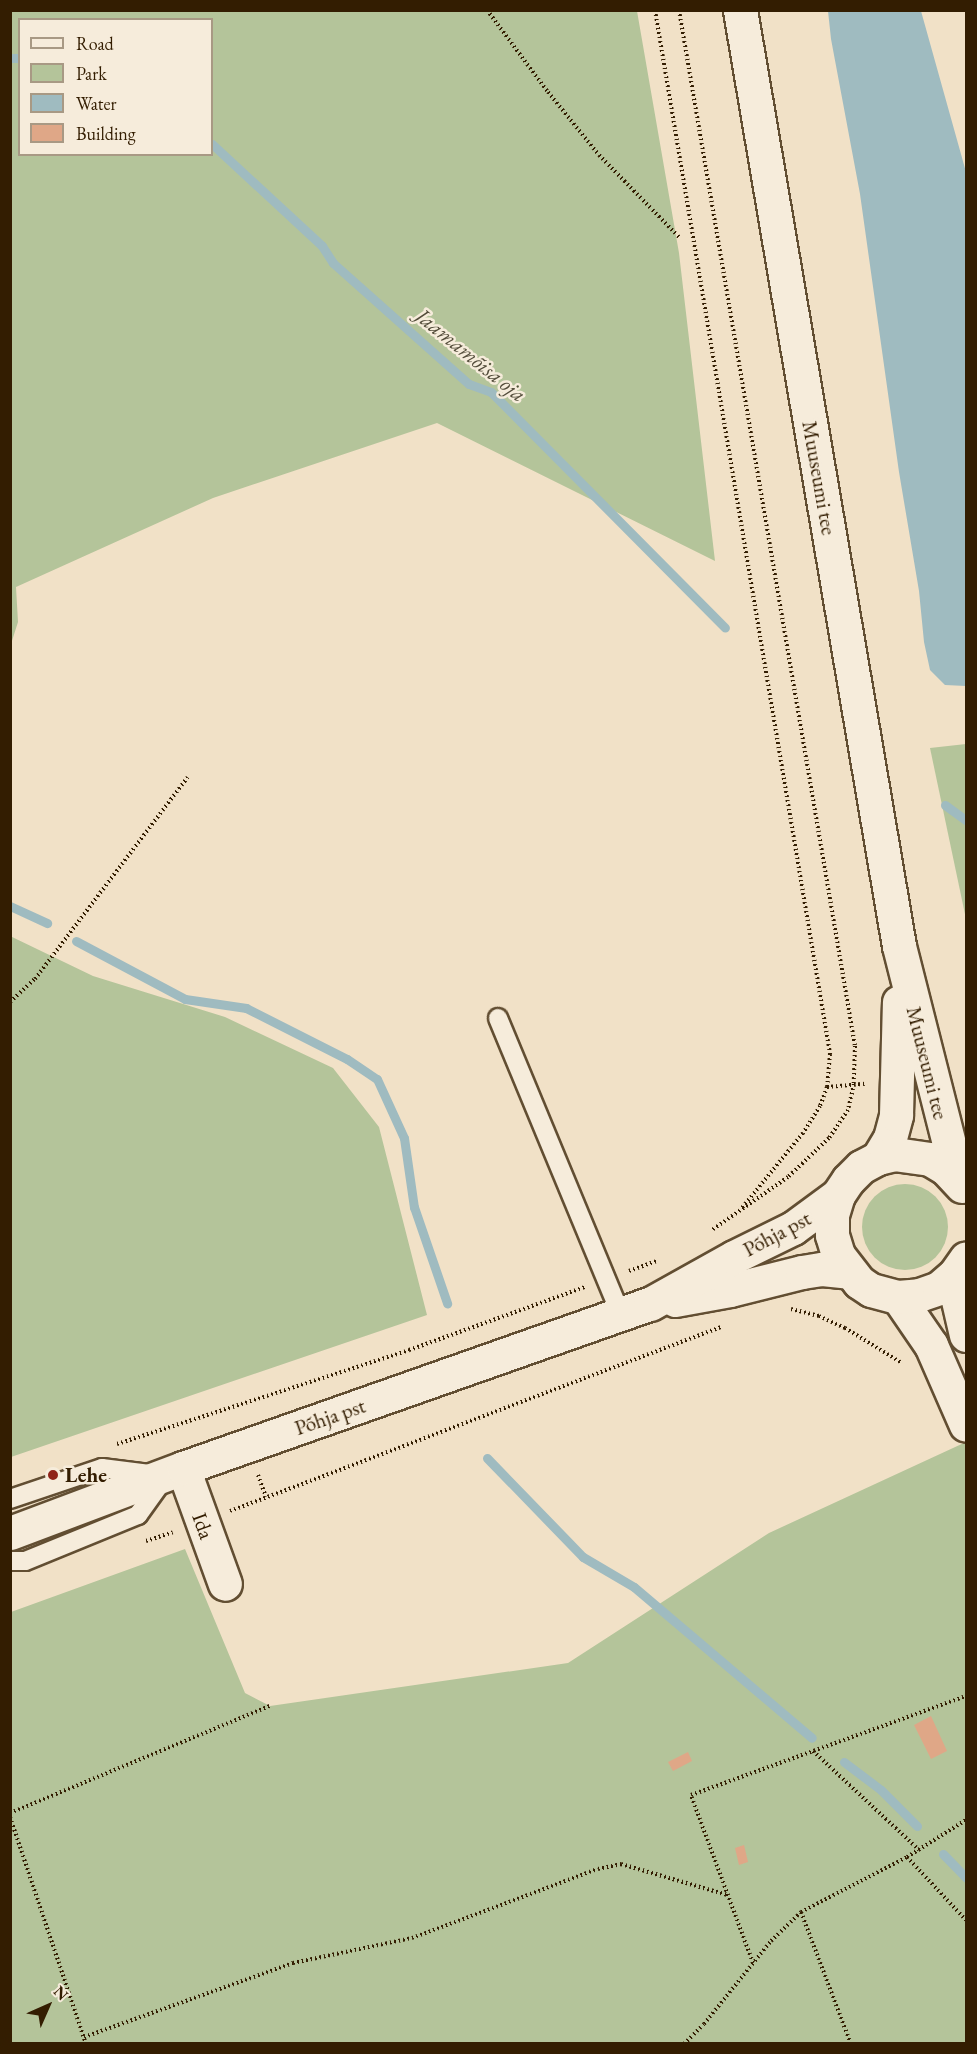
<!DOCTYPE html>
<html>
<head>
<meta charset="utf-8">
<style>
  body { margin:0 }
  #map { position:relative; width:977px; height:2054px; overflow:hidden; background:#f1e1c7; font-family:"EB Garamond",serif }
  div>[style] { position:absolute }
  .green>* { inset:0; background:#b4c49a }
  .round { border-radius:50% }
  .water>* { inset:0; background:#9fbbc0 }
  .stream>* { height:9px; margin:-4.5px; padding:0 4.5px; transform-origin:4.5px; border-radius:4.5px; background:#9fbbc0 }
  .building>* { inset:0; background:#dfa787 }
  .path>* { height:4px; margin-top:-2px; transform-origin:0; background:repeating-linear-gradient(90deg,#331d01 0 1.5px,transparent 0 4.5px) }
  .roads { filter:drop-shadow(2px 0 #624e32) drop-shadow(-2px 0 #624e32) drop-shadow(0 2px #624e32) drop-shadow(0 -2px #624e32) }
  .service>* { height:18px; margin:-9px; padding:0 9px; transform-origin:9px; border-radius:9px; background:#f6ecdb }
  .minor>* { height:33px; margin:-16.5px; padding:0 16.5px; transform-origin:16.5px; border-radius:16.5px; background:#f6ecdb }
  .tertiary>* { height:33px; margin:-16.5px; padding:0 16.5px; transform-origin:16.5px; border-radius:16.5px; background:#f6ecdb }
  .dots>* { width:16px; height:16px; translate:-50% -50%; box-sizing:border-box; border:3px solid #f6ecdb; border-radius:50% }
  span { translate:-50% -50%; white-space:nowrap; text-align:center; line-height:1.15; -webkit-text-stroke:5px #f6ecdb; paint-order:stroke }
  .street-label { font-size:21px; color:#331d01 }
  .poi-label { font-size:21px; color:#331d01; font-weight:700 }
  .left { translate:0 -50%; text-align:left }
  .water-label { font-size:22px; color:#534c3a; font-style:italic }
  .frame { position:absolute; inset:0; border:12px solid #331d01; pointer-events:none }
  .legend { position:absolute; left:18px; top:18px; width:195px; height:138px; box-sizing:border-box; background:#f6ecdb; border:2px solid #a89984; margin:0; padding:8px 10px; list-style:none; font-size:18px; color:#331d01 }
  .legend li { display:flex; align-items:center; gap:12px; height:30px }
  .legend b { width:30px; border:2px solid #a89984 }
  .north { position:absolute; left:18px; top:1976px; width:60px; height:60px; -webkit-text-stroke:4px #f6ecdb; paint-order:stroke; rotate:45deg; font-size:16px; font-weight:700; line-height:24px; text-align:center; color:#331d01 }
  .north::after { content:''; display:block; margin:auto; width:21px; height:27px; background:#331d01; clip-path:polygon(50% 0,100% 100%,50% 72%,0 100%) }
</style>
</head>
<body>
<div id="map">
  <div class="green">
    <i style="clip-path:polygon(evenodd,11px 10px,637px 11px,679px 253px,715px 561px,437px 423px,213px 498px,16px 587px,18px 622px,11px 644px,11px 10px,20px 20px,212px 20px,212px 154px,20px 154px,20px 20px)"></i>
    <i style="clip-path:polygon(966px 744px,966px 919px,930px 748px)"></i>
    <i style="clip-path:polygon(10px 936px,93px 976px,225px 1017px,333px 1068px,379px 1127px,427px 1315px,11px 1457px)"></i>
    <i class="round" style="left:862px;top:1184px;width:86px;height:86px"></i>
    <i style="clip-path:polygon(966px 1442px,966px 2043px,11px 2044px,11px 1612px,185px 1549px,245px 1693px,270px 1706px,568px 1663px,769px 1533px)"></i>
  </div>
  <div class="water">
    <i style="clip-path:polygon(828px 11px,921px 11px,966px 172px,966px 686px,945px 685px,930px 670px,924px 642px,919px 591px,899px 472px,860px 194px,831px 39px)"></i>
  </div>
  <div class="stream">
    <i style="left:10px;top:58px;width:10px"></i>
    <i style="left:212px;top:144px;width:150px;rotate:42.8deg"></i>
    <i style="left:322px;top:246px;width:20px;rotate:57deg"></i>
    <i style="left:333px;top:263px;width:182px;rotate:41.7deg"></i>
    <i style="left:469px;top:384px;width:23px;rotate:20deg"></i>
    <i style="left:491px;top:392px;width:332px;rotate:45.2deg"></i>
    <i style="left:945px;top:805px;width:26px;rotate:36deg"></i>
    <i style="left:10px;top:906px;width:41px;rotate:24.7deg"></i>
    <i style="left:76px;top:941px;width:123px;rotate:28deg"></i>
    <i style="left:185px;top:999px;width:62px;rotate:8.4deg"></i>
    <i style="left:246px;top:1008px;width:113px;rotate:26.8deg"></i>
    <i style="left:347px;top:1059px;width:36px;rotate:34deg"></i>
    <i style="left:377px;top:1079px;width:65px;rotate:65.4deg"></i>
    <i style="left:404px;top:1138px;width:70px;rotate:81.8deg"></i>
    <i style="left:414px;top:1207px;width:102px;rotate:71deg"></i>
    <i style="left:487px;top:1458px;width:138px;rotate:45.9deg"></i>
    <i style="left:583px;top:1557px;width:59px;rotate:30.5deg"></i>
    <i style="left:634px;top:1587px;width:233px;rotate:40.3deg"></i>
    <i style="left:844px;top:1762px;width:46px;rotate:37.1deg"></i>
    <i style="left:881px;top:1790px;width:51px;rotate:45deg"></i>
    <i style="left:943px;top:1854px;width:33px;rotate:46deg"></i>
  </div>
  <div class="building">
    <i style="clip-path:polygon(931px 1716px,947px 1751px,931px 1759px,914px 1725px)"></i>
    <i style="clip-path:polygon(688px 1752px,692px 1761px,673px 1771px,668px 1762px)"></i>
    <i style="clip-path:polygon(744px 1845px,748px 1862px,739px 1865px,735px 1848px)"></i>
  </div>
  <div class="path">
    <i style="left:487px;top:10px;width:102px;rotate:53.4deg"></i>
    <i style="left:548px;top:92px;width:81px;rotate:51deg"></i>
    <i style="left:599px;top:155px;width:115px;rotate:45.7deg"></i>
    <i style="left:655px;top:10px;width:1059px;rotate:80.48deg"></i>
    <i style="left:830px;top:1054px;width:33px;rotate:95deg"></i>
    <i style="left:827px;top:1087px;width:20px;rotate:110deg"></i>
    <i style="left:820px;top:1106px;width:32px;rotate:122deg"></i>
    <i style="left:803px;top:1133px;width:98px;rotate:129.2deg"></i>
    <i style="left:679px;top:10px;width:1051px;rotate:80.36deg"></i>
    <i style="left:855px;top:1046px;width:38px;rotate:92deg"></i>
    <i style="left:854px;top:1084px;width:27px;rotate:103deg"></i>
    <i style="left:848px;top:1110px;width:34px;rotate:124deg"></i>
    <i style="left:829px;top:1138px;width:57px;rotate:136.4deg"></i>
    <i style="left:788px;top:1177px;width:93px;rotate:145.1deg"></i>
    <i style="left:10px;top:1002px;width:34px;rotate:-43deg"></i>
    <i style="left:35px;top:979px;width:253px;rotate:-52.9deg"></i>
    <i style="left:827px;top:1087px;width:38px;rotate:-5deg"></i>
    <i style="left:629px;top:1271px;width:29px;rotate:-20deg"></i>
    <i style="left:791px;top:1309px;width:29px;rotate:14deg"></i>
    <i style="left:819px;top:1316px;width:29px;rotate:25deg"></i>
    <i style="left:845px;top:1328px;width:67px;rotate:31.6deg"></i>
    <i style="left:117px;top:1444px;width:307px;rotate:-17.8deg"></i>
    <i style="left:409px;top:1350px;width:187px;rotate:-19.7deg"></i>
    <i style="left:258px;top:1475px;width:23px;rotate:70deg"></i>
    <i style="left:230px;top:1511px;width:524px;rotate:-20.54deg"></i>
    <i style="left:146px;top:1541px;width:28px;rotate:-18deg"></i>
    <i style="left:813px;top:1751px;width:145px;rotate:43deg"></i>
    <i style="left:10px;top:1813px;width:281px;rotate:-22.4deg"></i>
    <i style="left:10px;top:1817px;width:239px;rotate:71.5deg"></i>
    <i style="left:907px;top:1857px;width:86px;rotate:46.9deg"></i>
    <i style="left:801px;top:1912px;width:141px;rotate:69.3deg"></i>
    <i style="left:753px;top:1963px;width:179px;rotate:-110.3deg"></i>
    <i style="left:691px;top:1795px;width:292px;rotate:-19.8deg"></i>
    <i style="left:84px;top:2037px;width:222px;rotate:-19.5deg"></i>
    <i style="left:293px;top:1963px;width:122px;rotate:-11.9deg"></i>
    <i style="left:412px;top:1938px;width:198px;rotate:-20.4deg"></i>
    <i style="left:598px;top:1869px;width:24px;rotate:-12deg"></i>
    <i style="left:621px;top:1864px;width:111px;rotate:16.2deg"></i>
    <i style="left:684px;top:2044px;width:28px;rotate:-45deg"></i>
    <i style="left:704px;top:2024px;width:107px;rotate:-51.1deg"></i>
    <i style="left:771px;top:1941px;width:42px;rotate:-44deg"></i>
    <i style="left:801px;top:1912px;width:119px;rotate:-27.4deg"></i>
    <i style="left:907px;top:1857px;width:70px;rotate:-32.1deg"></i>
  </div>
  <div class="roads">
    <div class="service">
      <i style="left:498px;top:1018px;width:321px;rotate:67.5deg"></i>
      <i style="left:10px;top:1499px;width:97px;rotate:-18.6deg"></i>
      <i style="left:102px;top:1468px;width:64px;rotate:7.1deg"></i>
      <i style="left:166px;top:1476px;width:48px;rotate:125.7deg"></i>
      <i style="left:138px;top:1515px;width:122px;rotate:157.8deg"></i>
      <i style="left:25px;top:1561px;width:15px;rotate:180deg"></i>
    </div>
    <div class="minor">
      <i style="left:955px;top:1274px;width:22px;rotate:85deg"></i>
      <i style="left:957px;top:1296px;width:40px;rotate:77deg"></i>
      <i style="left:898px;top:1297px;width:58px;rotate:55.5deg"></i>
      <i style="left:931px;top:1345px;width:87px;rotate:66.4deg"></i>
      <i style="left:183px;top:1468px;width:123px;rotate:70.1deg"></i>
    </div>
    <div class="tertiary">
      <i style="left:740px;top:10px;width:949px;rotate:80.36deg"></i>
      <i style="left:899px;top:946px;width:241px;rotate:75.8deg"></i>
      <i style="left:878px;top:1158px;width:23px;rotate:-59deg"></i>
      <i style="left:890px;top:1138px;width:24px;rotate:-75deg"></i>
      <i style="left:896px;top:1115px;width:113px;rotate:-88.5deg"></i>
      <i style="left:962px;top:1186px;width:25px;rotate:-133deg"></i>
      <i style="left:945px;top:1168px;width:17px;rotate:-149deg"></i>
      <i style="left:930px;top:1159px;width:35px;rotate:-172deg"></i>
      <i style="left:895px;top:1154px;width:17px;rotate:167deg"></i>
      <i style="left:878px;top:1158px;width:19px;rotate:152deg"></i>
      <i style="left:861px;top:1167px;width:18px;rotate:135deg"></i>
      <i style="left:848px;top:1180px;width:18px;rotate:124deg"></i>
      <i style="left:838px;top:1195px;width:21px;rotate:107deg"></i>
      <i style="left:832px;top:1215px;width:20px;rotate:90deg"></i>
      <i style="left:832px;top:1235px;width:21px;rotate:73deg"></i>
      <i style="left:838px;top:1255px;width:34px;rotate:52deg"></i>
      <i style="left:859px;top:1282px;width:14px;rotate:34deg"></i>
      <i style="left:871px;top:1290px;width:28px;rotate:15deg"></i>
      <i style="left:898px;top:1297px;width:21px;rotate:-5deg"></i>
      <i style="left:919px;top:1295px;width:21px;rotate:-19deg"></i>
      <i style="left:939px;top:1288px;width:21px;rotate:-41deg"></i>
      <i style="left:955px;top:1274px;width:19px;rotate:-55deg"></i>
      <i style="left:675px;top:1300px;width:56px;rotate:-10.3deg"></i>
      <i style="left:730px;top:1290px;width:74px;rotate:-14deg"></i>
      <i style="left:802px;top:1272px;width:20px;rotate:-9deg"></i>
      <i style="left:822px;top:1269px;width:27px;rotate:6deg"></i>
      <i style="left:10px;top:1533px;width:185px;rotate:-20.6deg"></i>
      <i style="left:183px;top:1468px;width:495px;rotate:-19.4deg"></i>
      <i style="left:650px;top:1304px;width:96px;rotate:-29.2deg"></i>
      <i style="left:734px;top:1257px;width:66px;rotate:-26.2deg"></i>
      <i style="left:793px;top:1228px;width:56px;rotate:-36.3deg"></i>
    </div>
  </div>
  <div class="dots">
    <i style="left:53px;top:1475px;background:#8f2418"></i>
  </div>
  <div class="street-label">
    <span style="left:819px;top:478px;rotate:80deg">Muuseumi tee</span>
    <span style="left:927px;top:1063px;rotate:76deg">Muuseumi tee</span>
    <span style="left:777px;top:1234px;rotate:-28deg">Põhja pst</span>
    <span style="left:330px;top:1417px;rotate:-19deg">Põhja pst</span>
    <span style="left:203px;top:1526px;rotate:70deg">Ida</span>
  </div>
  <div class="poi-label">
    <span class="left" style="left:65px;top:1475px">Lehe</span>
  </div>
  <div class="water-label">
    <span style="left:471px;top:355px;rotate:39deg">Jaamamõisa oja</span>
  </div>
  <div class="frame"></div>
  <ul class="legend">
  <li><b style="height:8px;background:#f6ecdb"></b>Road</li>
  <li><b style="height:16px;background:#b4c49a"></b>Park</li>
  <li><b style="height:16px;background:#9fbbc0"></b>Water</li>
  <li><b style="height:16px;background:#dfa787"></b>Building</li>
  </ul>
  <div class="north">N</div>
</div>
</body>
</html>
